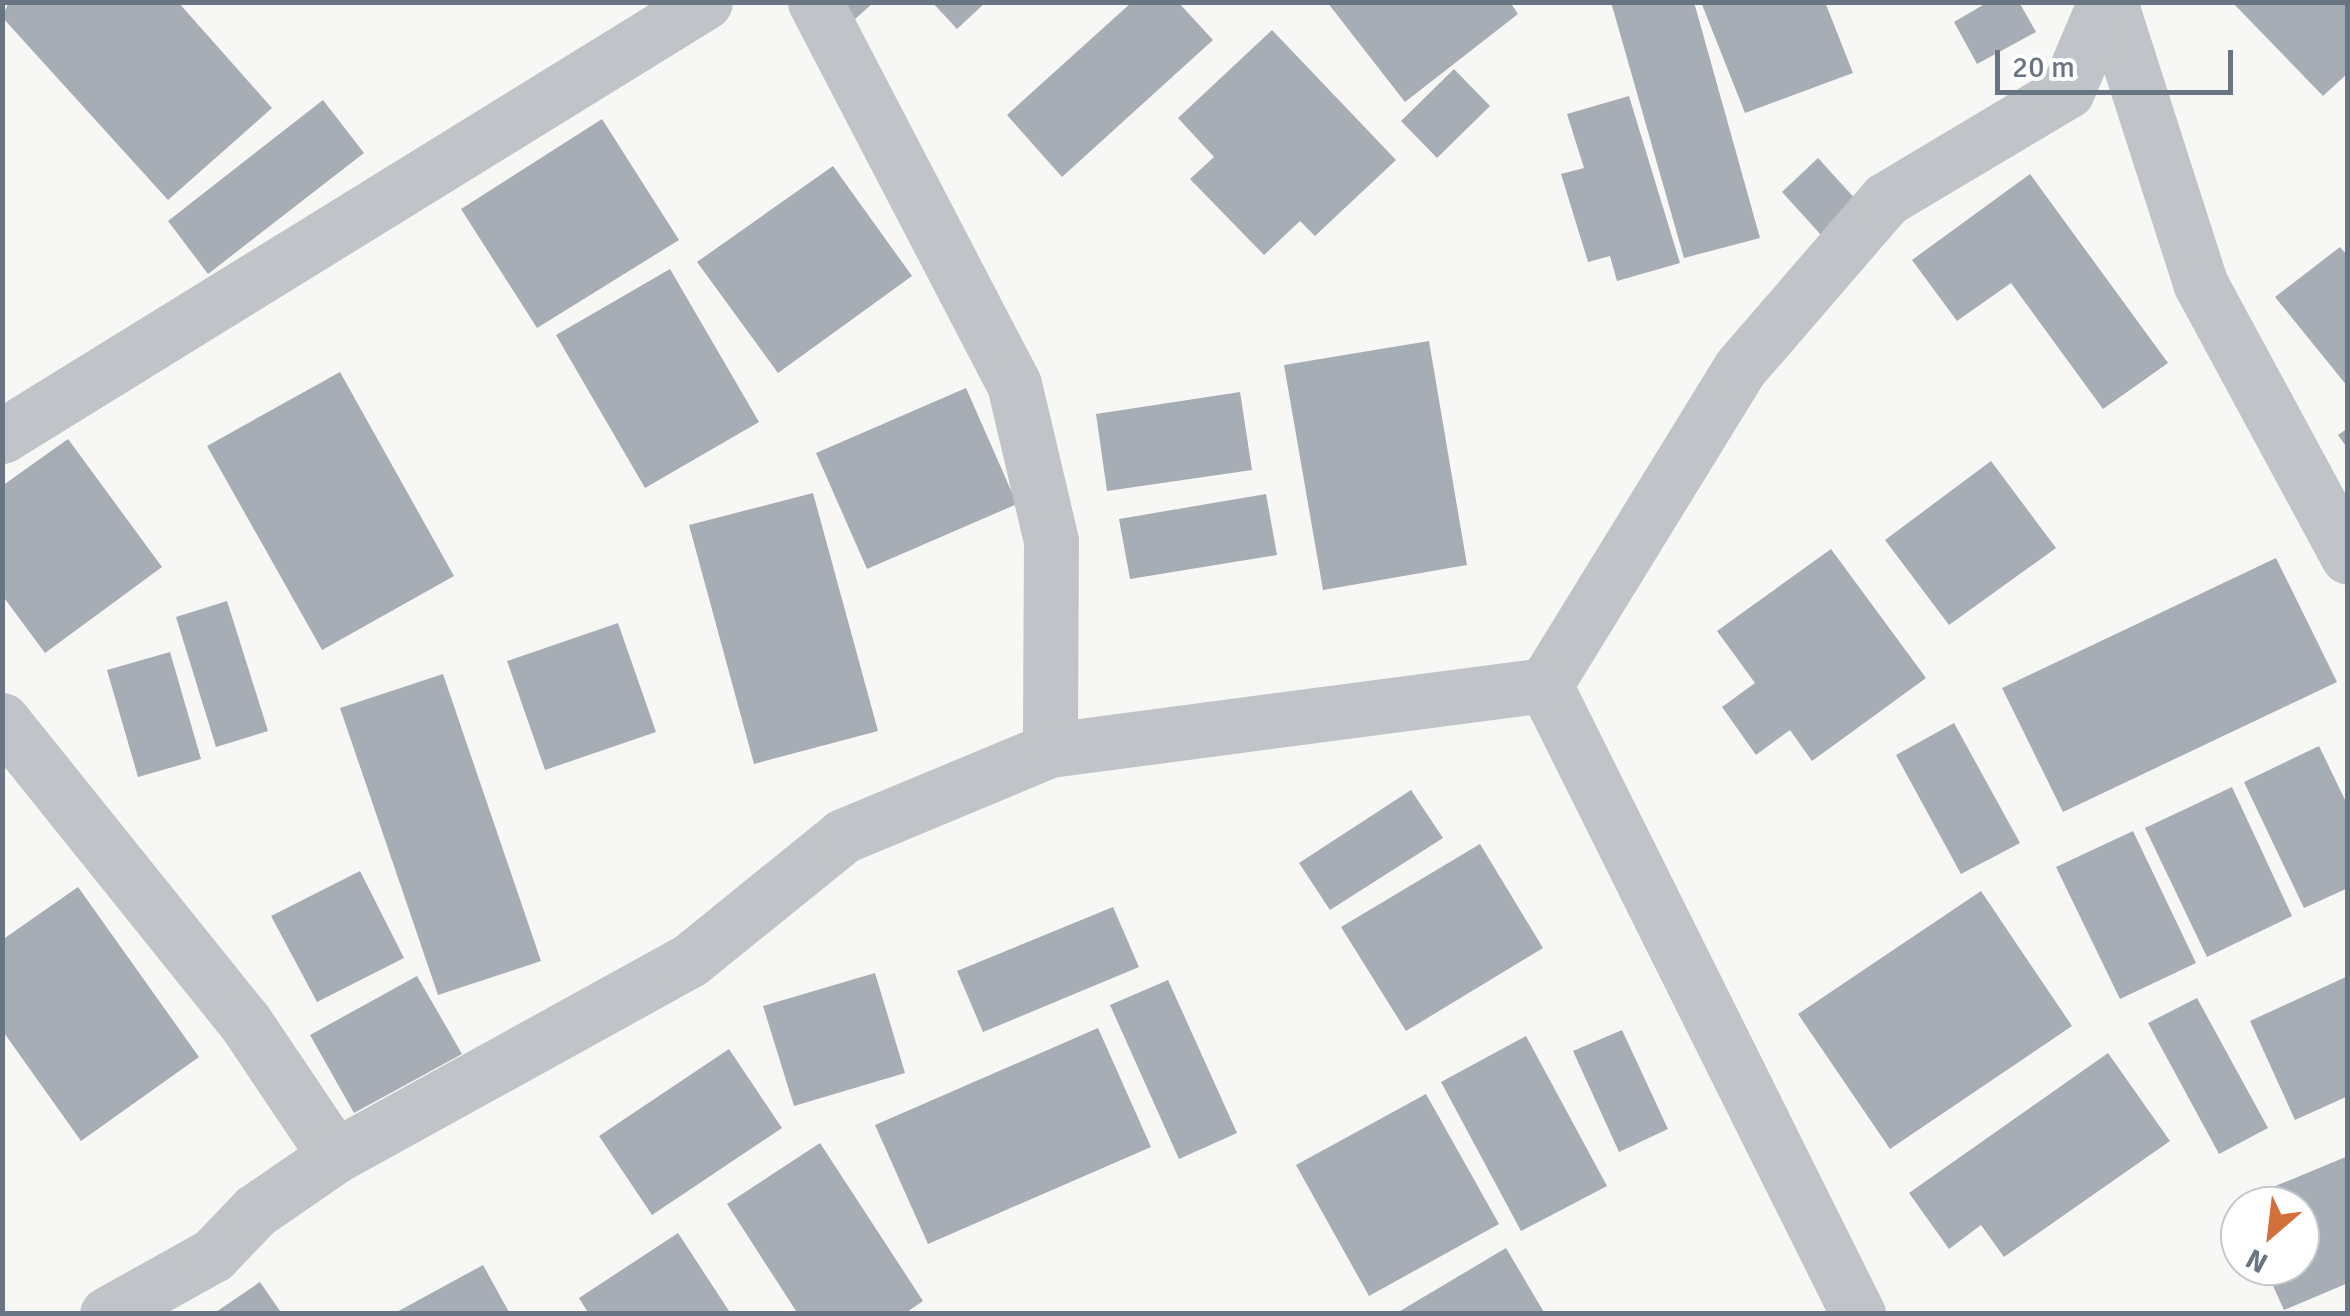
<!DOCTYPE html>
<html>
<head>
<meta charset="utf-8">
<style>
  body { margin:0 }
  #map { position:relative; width:2350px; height:1316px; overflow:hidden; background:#f7f8f5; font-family:Signika,sans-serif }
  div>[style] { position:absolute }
  .building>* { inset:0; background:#a7adb4 }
  .minor>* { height:55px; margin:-27.5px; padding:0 27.5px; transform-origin:27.5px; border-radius:27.5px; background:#c0c3c7 }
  span { translate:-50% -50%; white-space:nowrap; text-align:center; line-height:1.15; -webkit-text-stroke:10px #fff; paint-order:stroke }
  .frame { position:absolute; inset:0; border:5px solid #6a7583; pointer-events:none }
  .north { position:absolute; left:2220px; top:1186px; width:100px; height:100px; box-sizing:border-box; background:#fff; border:2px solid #c3c8cd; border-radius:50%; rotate:208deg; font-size:28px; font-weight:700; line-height:40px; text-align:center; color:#6a7583 }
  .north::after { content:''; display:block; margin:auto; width:35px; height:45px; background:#d26f3b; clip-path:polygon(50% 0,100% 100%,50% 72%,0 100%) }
  .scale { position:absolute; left:1995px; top:50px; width:238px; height:45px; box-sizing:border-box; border:5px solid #6a7583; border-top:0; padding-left:12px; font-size:30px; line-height:35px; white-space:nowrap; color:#6a7583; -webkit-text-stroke:8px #fff; paint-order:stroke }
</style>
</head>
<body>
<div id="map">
  <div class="building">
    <i style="clip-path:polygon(9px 2px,178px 2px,272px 108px,168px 200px,2px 17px)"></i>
    <i style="clip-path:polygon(838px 2px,874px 2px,854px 20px)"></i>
    <i style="clip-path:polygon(932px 2px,986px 2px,957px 29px)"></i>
    <i style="clip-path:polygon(1132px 2px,1178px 2px,1213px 40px,1062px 177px,1007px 115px)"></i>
    <i style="clip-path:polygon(1327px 2px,1510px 2px,1518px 14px,1405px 102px)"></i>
    <i style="clip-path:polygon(1611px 2px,1694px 2px,1760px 238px,1684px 258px)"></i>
    <i style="clip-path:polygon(1701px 2px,1825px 2px,1853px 73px,1745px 113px)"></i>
    <i style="clip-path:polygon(1988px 2px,2019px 2px,2036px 32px,1977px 64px,1954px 22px)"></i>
    <i style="clip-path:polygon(2232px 2px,2348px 2px,2348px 73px,2323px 96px)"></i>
    <i style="clip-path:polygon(1272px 30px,1396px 160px,1315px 236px,1300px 221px,1264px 255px,1190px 179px,1214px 157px,1178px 118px)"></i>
    <i style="clip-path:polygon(1454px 69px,1490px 106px,1437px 158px,1401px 121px)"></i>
    <i style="clip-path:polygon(1629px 96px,1680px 263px,1617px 281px,1610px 256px,1588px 262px,1561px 174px,1584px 168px,1567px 114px)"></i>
    <i style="clip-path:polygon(323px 100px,364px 153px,208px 274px,168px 221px)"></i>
    <i style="clip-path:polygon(602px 119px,679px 240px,537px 328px,461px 209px)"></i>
    <i style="clip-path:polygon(1818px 158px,1858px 202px,1822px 236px,1782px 192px)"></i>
    <i style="clip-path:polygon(833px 166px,912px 276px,778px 373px,697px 262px)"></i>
    <i style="clip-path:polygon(2030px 174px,2168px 363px,2103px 409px,2011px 283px,1957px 321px,1912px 260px)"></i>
    <i style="clip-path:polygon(2340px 247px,2348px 256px,2348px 387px,2275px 297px)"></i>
    <i style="clip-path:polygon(670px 269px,759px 422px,645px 488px,556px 335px)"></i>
    <i style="clip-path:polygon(1429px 341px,1467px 565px,1323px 590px,1284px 365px)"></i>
    <i style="clip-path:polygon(340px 372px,454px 576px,322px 650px,207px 446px)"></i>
    <i style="clip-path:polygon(966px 388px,1017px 504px,867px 569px,816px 453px)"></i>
    <i style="clip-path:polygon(1240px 392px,1252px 470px,1107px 491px,1096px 414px)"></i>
    <i style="clip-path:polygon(2348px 428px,2348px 449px,2338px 435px)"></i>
    <i style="clip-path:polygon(68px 439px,162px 567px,45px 653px,2px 595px,2px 486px)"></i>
    <i style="clip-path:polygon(1991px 461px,2056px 548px,1949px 625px,1885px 540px)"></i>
    <i style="clip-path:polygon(813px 493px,878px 731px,754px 764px,689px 525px)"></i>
    <i style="clip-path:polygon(1266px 494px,1277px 555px,1130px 579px,1119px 519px)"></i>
    <i style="clip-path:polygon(1831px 549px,1926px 678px,1812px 761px,1790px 730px,1756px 755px,1722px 707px,1755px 683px,1717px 631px)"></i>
    <i style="clip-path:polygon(2276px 558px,2337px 682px,2063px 812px,2002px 688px)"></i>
    <i style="clip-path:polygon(227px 601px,268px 731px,216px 747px,176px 617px)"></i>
    <i style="clip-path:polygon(618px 623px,656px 732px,545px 770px,507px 661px)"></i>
    <i style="clip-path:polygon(170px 652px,201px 759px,138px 777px,107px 670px)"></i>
    <i style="clip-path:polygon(443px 674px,541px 961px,438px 995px,340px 708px)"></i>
    <i style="clip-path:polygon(1954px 723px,2020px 843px,1961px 874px,1896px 755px)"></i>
    <i style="clip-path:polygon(2319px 746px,2348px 806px,2348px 888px,2304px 908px,2244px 782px)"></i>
    <i style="clip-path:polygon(2232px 787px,2292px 916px,2207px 957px,2145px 828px)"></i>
    <i style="clip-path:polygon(1411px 790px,1443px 838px,1330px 910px,1299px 863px)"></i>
    <i style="clip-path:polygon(2133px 831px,2196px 963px,2120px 999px,2056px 867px)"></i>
    <i style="clip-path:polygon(1480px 844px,1543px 948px,1406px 1031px,1341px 927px)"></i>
    <i style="clip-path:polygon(360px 871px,404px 958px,317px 1002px,271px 916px)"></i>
    <i style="clip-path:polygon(78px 887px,199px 1057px,81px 1141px,2px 1030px,2px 940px)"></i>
    <i style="clip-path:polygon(1981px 891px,2072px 1026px,1890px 1149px,1798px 1014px)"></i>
    <i style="clip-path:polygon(1113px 907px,1139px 967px,983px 1032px,957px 971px)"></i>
    <i style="clip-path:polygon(875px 973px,905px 1073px,794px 1106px,763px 1006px)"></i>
    <i style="clip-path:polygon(417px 976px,462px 1054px,354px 1113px,310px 1035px)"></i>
    <i style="clip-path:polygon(2348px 976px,2348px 1096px,2295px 1120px,2250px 1021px)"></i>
    <i style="clip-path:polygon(1168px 980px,1237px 1133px,1179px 1159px,1110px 1005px)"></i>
    <i style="clip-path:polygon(2197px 998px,2268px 1128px,2219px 1154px,2148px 1023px)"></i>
    <i style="clip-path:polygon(1098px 1028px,1151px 1147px,928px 1244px,875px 1125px)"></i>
    <i style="clip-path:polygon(1622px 1030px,1668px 1129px,1619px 1152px,1573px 1051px)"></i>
    <i style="clip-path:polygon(1526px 1036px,1607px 1186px,1521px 1231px,1441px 1082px)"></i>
    <i style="clip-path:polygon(729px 1049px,782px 1128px,652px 1215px,599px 1136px)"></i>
    <i style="clip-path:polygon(2108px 1053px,2170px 1141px,2004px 1257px,1981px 1225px,1949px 1249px,1909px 1193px)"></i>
    <i style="clip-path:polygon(1426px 1094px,1499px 1224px,1369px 1296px,1296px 1165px)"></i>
    <i style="clip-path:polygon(820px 1143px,923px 1301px,904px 1314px,798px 1314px,727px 1204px)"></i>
    <i style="clip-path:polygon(2348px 1156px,2348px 1283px,2284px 1310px,2264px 1266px,2300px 1266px,2300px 1206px,2237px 1202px)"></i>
    <i style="clip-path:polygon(678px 1233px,731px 1314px,589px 1314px,579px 1298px)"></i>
    <i style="clip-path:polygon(1506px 1248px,1545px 1314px,1395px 1314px)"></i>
    <i style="clip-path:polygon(483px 1265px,510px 1314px,393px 1314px)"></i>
    <i style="clip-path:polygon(260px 1282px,282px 1314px,213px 1314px)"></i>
  </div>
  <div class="minor">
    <i style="left:815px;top:2px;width:431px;rotate:62.5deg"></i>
    <i style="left:1014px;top:384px;width:161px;rotate:76.7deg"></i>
    <i style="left:1051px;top:541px;width:209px;rotate:90.3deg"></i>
    <i style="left:2110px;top:2px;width:295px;rotate:72.2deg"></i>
    <i style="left:2200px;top:283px;width:311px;rotate:61.6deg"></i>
    <i style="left:2px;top:436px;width:826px;rotate:-31.69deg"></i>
    <i style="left:1545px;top:685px;width:372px;rotate:-58.4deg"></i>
    <i style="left:1740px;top:368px;width:223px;rotate:-49.2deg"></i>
    <i style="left:1886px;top:199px;width:211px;rotate:-30.8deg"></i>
    <i style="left:2067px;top:91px;width:97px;rotate:-66.9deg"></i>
    <i style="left:1545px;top:685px;width:703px;rotate:63.54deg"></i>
    <i style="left:2px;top:720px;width:388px;rotate:51.2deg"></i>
    <i style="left:245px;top:1022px;width:161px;rotate:56.1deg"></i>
    <i style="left:107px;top:1314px;width:121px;rotate:-29.1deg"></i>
    <i style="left:213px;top:1255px;width:61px;rotate:-46.3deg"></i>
    <i style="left:255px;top:1211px;width:97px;rotate:-34.5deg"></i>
    <i style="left:335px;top:1156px;width:406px;rotate:-28.9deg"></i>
    <i style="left:690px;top:960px;width:197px;rotate:-39deg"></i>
    <i style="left:843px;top:836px;width:224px;rotate:-22.6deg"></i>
    <i style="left:1050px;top:750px;width:499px;rotate:-7.5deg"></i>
  </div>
  <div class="frame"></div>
  <div class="north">N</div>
  <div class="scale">20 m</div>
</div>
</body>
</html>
